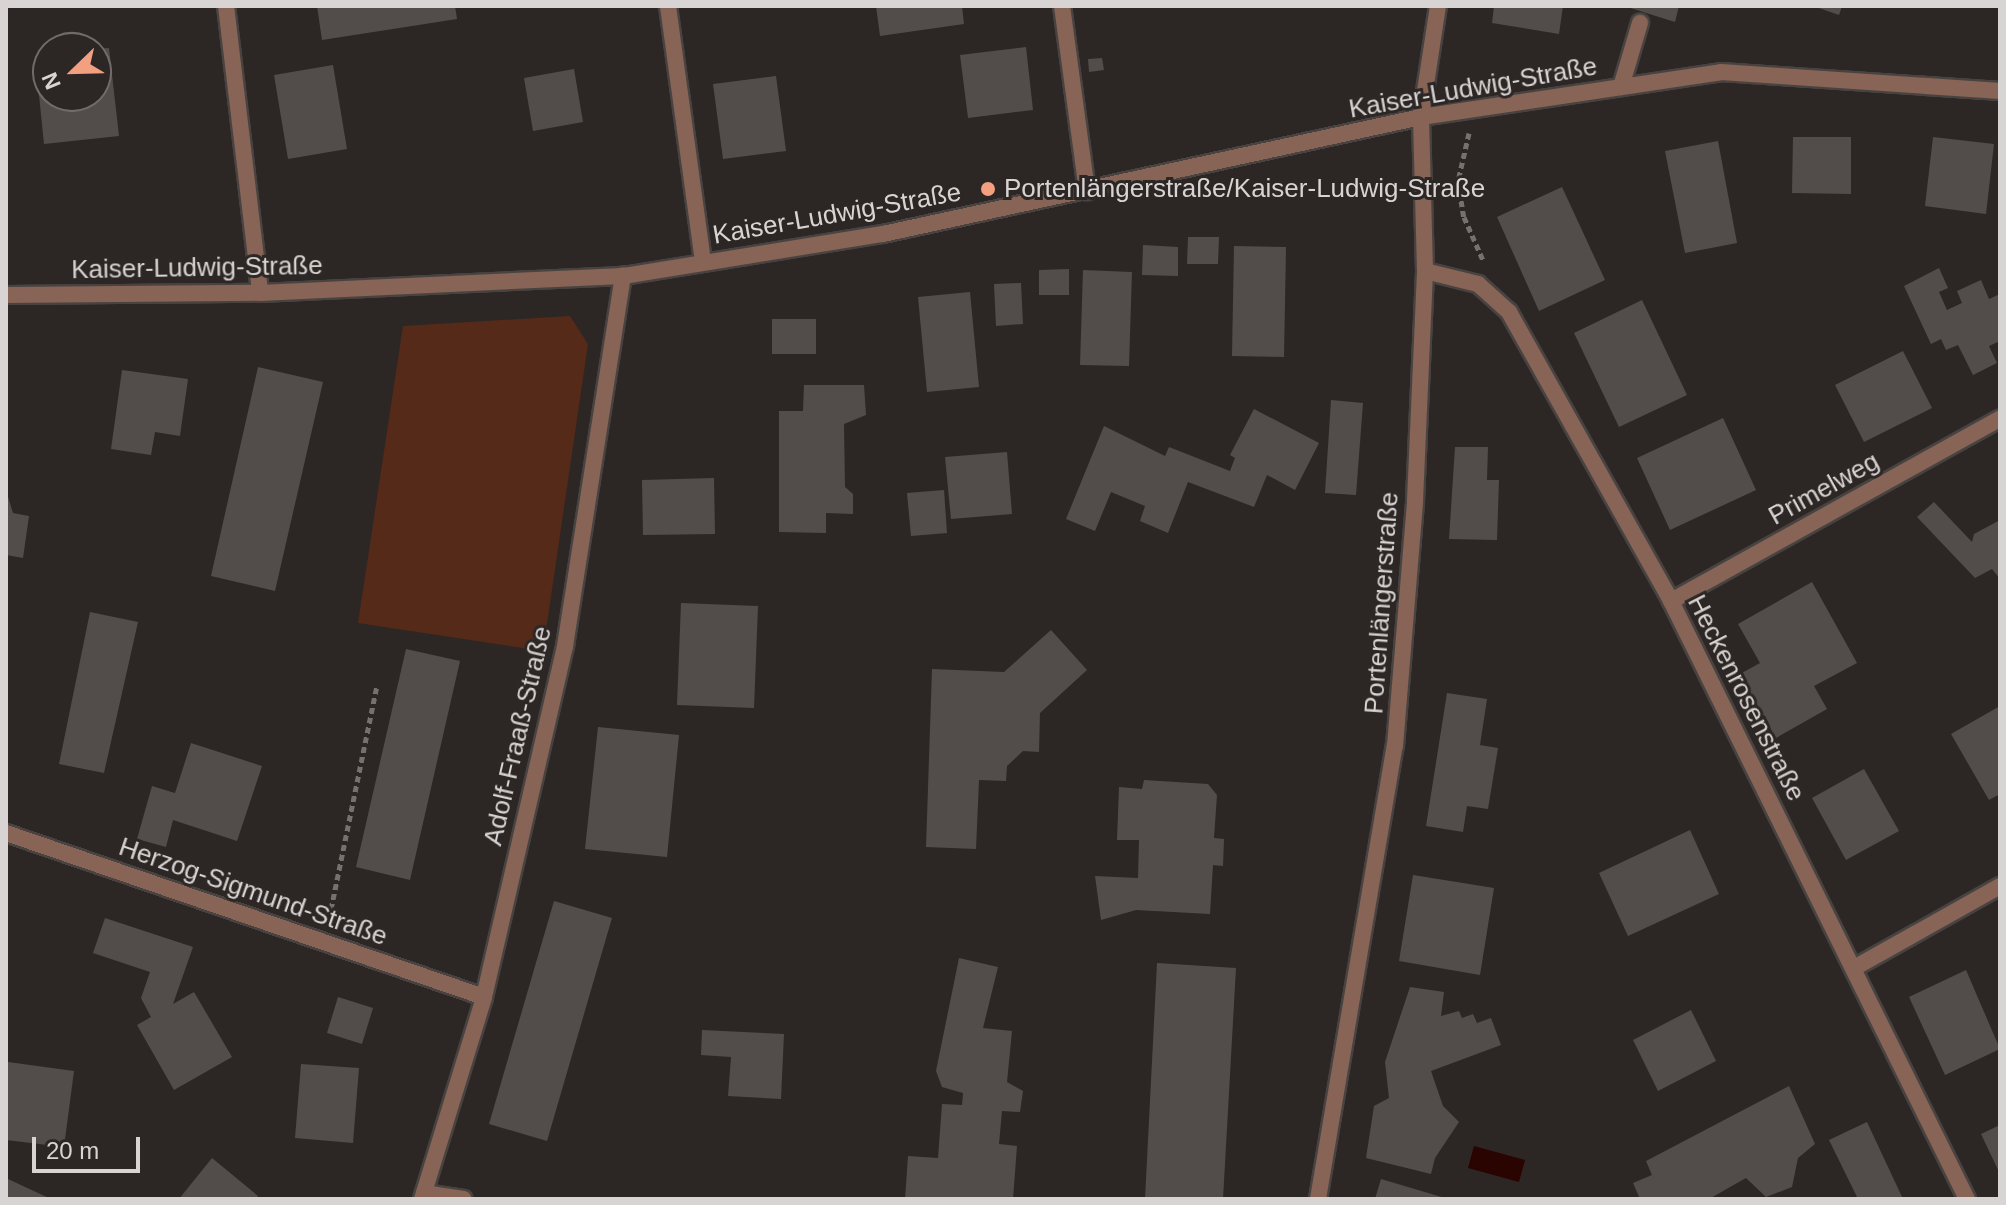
<!DOCTYPE html>
<html>
<head>
<meta charset="utf-8">
<style>
  body { margin:0 }
  #map { position:relative; width:2006px; height:1205px; overflow:hidden; background:#2c2725; font-family:Arial,sans-serif }
  div>[style] { position:absolute }
  .green>* { inset:0; background:#552a19 }
  .water>* { inset:0; background:#290400 }
  .building>* { inset:0; background:#524d4b }
  .path>* { height:5px; margin-top:-2.5px; transform-origin:0; background:repeating-linear-gradient(90deg,#76716f 0 6px,transparent 0 10px) }
  .roads { filter:drop-shadow(2px 0 #484341) drop-shadow(-2px 0 #484341) drop-shadow(0 2px #484341) drop-shadow(0 -2px #484341) }
  .lane>* { height:16px; margin:-8px; padding:0 8px; transform-origin:8px; border-radius:8px; background:#876456 }
  .street>* { height:16px; margin:-8px; padding:0 8px; transform-origin:8px; border-radius:8px; background:#876456 }
  .dots>* { width:22px; height:22px; translate:-50% -50%; box-sizing:border-box; border:4px solid #2c2725; border-radius:50% }
  span { translate:-50% -50%; white-space:nowrap; text-align:center; line-height:1.15; -webkit-text-stroke:6px #2c2725; paint-order:stroke }
  .street-label { font-size:26px; color:#d8d4d3 }
  .poi-label { font-size:26px; color:#d8d4d3 }
  .left { translate:0 -50%; text-align:left }
  .frame { position:absolute; inset:0; border:8px solid #d8d4d3; pointer-events:none }
  .north { position:absolute; left:32px; top:32px; width:80px; height:80px; box-sizing:border-box; background:#2c2725; border:2px solid #716c6b; border-radius:50%; rotate:247deg; font-size:22px; font-weight:700; line-height:32px; text-align:center; color:#d8d4d3 }
  .north::after { content:''; display:block; margin:auto; width:28px; height:36px; background:#f2a080; clip-path:polygon(50% 0,100% 100%,50% 72%,0 100%) }
  .scale { position:absolute; left:32px; top:1137px; width:108px; height:36px; box-sizing:border-box; border:4px solid #d8d4d3; border-top:0; padding-left:10px; font-size:24px; line-height:28px; white-space:nowrap; color:#d8d4d3; -webkit-text-stroke:6px #2c2725; paint-order:stroke }
</style>
</head>
<body>
<div id="map">
  <div class="green">
    <i style="clip-path:polygon(570px 316px,588px 344px,543px 651px,358px 623px,403px 326px)"></i>
  </div>
  <div class="water">
    <i style="clip-path:polygon(1474px 1146px,1525px 1160px,1519px 1182px,1468px 1168px)"></i>
  </div>
  <div class="building">
    <i style="clip-path:polygon(317px 6px,455px 6px,457px 19px,322px 40px)"></i>
    <i style="clip-path:polygon(876px 6px,962px 6px,964px 24px,880px 36px)"></i>
    <i style="clip-path:polygon(1494px 6px,1563px 6px,1559px 34px,1492px 23px)"></i>
    <i style="clip-path:polygon(1624px 6px,1679px 6px,1675px 22px)"></i>
    <i style="clip-path:polygon(1813px 6px,1842px 6px,1839px 15px)"></i>
    <i style="clip-path:polygon(1026px 47px,1033px 110px,968px 118px,960px 55px)"></i>
    <i style="clip-path:polygon(109px 48px,119px 136px,44px 144px,35px 56px,48px 55px,48px 96px,96px 96px,96px 49px)"></i>
    <i style="clip-path:polygon(1102px 58px,1104px 70px,1089px 72px,1088px 59px)"></i>
    <i style="clip-path:polygon(333px 65px,347px 149px,288px 159px,274px 75px)"></i>
    <i style="clip-path:polygon(574px 69px,583px 122px,533px 131px,524px 78px)"></i>
    <i style="clip-path:polygon(776px 76px,786px 151px,723px 159px,713px 84px)"></i>
    <i style="clip-path:polygon(1793px 137px,1851px 137px,1851px 194px,1792px 193px)"></i>
    <i style="clip-path:polygon(1933px 137px,1994px 144px,1986px 214px,1925px 206px)"></i>
    <i style="clip-path:polygon(1718px 141px,1737px 243px,1685px 253px,1665px 151px)"></i>
    <i style="clip-path:polygon(1562px 187px,1605px 280px,1539px 311px,1497px 217px)"></i>
    <i style="clip-path:polygon(1188px 237px,1219px 237px,1218px 264px,1187px 264px)"></i>
    <i style="clip-path:polygon(1143px 245px,1178px 247px,1178px 276px,1142px 275px)"></i>
    <i style="clip-path:polygon(1234px 246px,1286px 247px,1284px 357px,1232px 356px)"></i>
    <i style="clip-path:polygon(1939px 268px,1948px 288px,1939px 292px,1947px 310px,1962px 303px,1957px 291px,1981px 280px,1989px 299px,2000px 294px,2000px 341px,1989px 346px,1997px 363px,1973px 375px,1958px 345px,1946px 350px,1941px 339px,1931px 344px,1904px 286px)"></i>
    <i style="clip-path:polygon(1069px 269px,1069px 295px,1039px 295px,1039px 270px)"></i>
    <i style="clip-path:polygon(1083px 270px,1132px 272px,1129px 366px,1080px 365px)"></i>
    <i style="clip-path:polygon(1021px 283px,1023px 324px,996px 326px,994px 284px)"></i>
    <i style="clip-path:polygon(970px 292px,979px 387px,927px 392px,918px 297px)"></i>
    <i style="clip-path:polygon(1642px 300px,1687px 395px,1619px 427px,1574px 333px)"></i>
    <i style="clip-path:polygon(772px 319px,816px 319px,816px 354px,772px 354px)"></i>
    <i style="clip-path:polygon(1903px 351px,1932px 408px,1864px 442px,1835px 385px)"></i>
    <i style="clip-path:polygon(258px 367px,323px 382px,275px 591px,211px 576px)"></i>
    <i style="clip-path:polygon(122px 370px,188px 379px,180px 436px,155px 432px,151px 455px,111px 449px)"></i>
    <i style="clip-path:polygon(804px 385px,864px 385px,866px 415px,844px 424px,845px 487px,853px 494px,853px 514px,826px 513px,826px 533px,779px 532px,779px 411px,803px 411px)"></i>
    <i style="clip-path:polygon(1331px 400px,1363px 403px,1356px 495px,1325px 493px)"></i>
    <i style="clip-path:polygon(1254px 409px,1319px 443px,1295px 490px,1267px 475px,1254px 507px,1188px 482px,1168px 533px,1140px 521px,1145px 506px,1111px 492px,1095px 531px,1066px 519px,1104px 426px,1165px 456px,1169px 447px,1230px 471px,1235px 458px,1230px 455px)"></i>
    <i style="clip-path:polygon(1723px 418px,1756px 490px,1670px 530px,1637px 458px)"></i>
    <i style="clip-path:polygon(1455px 447px,1488px 447px,1487px 480px,1499px 480px,1497px 540px,1449px 539px)"></i>
    <i style="clip-path:polygon(1007px 452px,1012px 514px,951px 519px,945px 457px)"></i>
    <i style="clip-path:polygon(714px 478px,715px 534px,643px 535px,642px 480px)"></i>
    <i style="clip-path:polygon(6px 490px,13px 513px,29px 516px,23px 558px,6px 555px)"></i>
    <i style="clip-path:polygon(944px 490px,947px 533px,911px 536px,907px 493px)"></i>
    <i style="clip-path:polygon(1934px 502px,1972px 542px,1974px 534px,2000px 520px,2000px 579px,1992px 569px,1975px 578px,1917px 517px)"></i>
    <i style="clip-path:polygon(1812px 582px,1857px 663px,1814px 686px,1827px 709px,1776px 738px,1740px 674px,1760px 663px,1738px 624px)"></i>
    <i style="clip-path:polygon(681px 603px,758px 606px,754px 708px,677px 705px)"></i>
    <i style="clip-path:polygon(90px 612px,138px 622px,104px 773px,59px 764px)"></i>
    <i style="clip-path:polygon(1051px 630px,1087px 670px,1040px 713px,1039px 752px,1023px 751px,1007px 766px,1006px 781px,979px 780px,976px 849px,926px 847px,932px 669px,1004px 672px)"></i>
    <i style="clip-path:polygon(406px 649px,460px 661px,410px 880px,356px 867px)"></i>
    <i style="clip-path:polygon(1447px 693px,1487px 699px,1480px 745px,1498px 748px,1488px 809px,1467px 806px,1463px 832px,1426px 826px)"></i>
    <i style="clip-path:polygon(2000px 706px,2000px 794px,1989px 800px,1951px 734px)"></i>
    <i style="clip-path:polygon(598px 727px,679px 735px,667px 857px,585px 849px)"></i>
    <i style="clip-path:polygon(191px 743px,262px 766px,237px 841px,173px 820px,166px 847px,137px 839px,152px 786px,175px 793px)"></i>
    <i style="clip-path:polygon(1864px 769px,1899px 831px,1846px 860px,1812px 798px)"></i>
    <i style="clip-path:polygon(1144px 780px,1208px 784px,1217px 795px,1214px 838px,1224px 839px,1223px 866px,1213px 865px,1210px 914px,1136px 910px,1101px 920px,1095px 876px,1138px 878px,1139px 840px,1117px 840px,1119px 787px,1142px 789px)"></i>
    <i style="clip-path:polygon(1690px 830px,1719px 894px,1628px 936px,1599px 873px)"></i>
    <i style="clip-path:polygon(1413px 875px,1494px 888px,1480px 975px,1399px 961px)"></i>
    <i style="clip-path:polygon(554px 901px,612px 918px,547px 1141px,489px 1124px)"></i>
    <i style="clip-path:polygon(105px 918px,193px 947px,173px 1004px,194px 992px,232px 1057px,174px 1090px,137px 1025px,151px 1017px,141px 998px,150px 972px,93px 953px)"></i>
    <i style="clip-path:polygon(959px 958px,998px 967px,983px 1028px,1012px 1031px,1007px 1082px,1023px 1091px,1020px 1112px,1002px 1111px,999px 1144px,1017px 1146px,1013px 1199px,905px 1199px,908px 1156px,938px 1158px,942px 1104px,962px 1105px,963px 1093px,942px 1087px,936px 1071px)"></i>
    <i style="clip-path:polygon(1157px 963px,1236px 968px,1223px 1199px,1145px 1199px)"></i>
    <i style="clip-path:polygon(1966px 970px,2000px 1049px,1945px 1075px,1909px 997px)"></i>
    <i style="clip-path:polygon(1410px 987px,1444px 992px,1441px 1016px,1459px 1011px,1462px 1018px,1473px 1014px,1477px 1023px,1491px 1018px,1501px 1045px,1431px 1071px,1443px 1106px,1459px 1122px,1435px 1158px,1431px 1174px,1366px 1158px,1374px 1106px,1389px 1098px,1385px 1062px)"></i>
    <i style="clip-path:polygon(338px 997px,373px 1008px,362px 1044px,327px 1033px)"></i>
    <i style="clip-path:polygon(1691px 1010px,1716px 1061px,1658px 1091px,1633px 1040px)"></i>
    <i style="clip-path:polygon(702px 1030px,784px 1034px,781px 1099px,728px 1096px,731px 1057px,701px 1055px)"></i>
    <i style="clip-path:polygon(8px 1062px,74px 1071px,64px 1147px,6px 1140px)"></i>
    <i style="clip-path:polygon(301px 1064px,359px 1068px,353px 1143px,295px 1138px)"></i>
    <i style="clip-path:polygon(1789px 1086px,1815px 1144px,1798px 1158px,1792px 1187px,1766px 1197px,1746px 1178px,1709px 1199px,1640px 1199px,1633px 1183px,1652px 1175px,1646px 1161px)"></i>
    <i style="clip-path:polygon(1867px 1122px,1903px 1199px,1858px 1199px,1829px 1140px)"></i>
    <i style="clip-path:polygon(2000px 1125px,2000px 1174px,1981px 1134px)"></i>
    <i style="clip-path:polygon(212px 1158px,258px 1196px,256px 1199px,179px 1199px)"></i>
    <i style="clip-path:polygon(8px 1179px,51px 1199px,6px 1199px)"></i>
    <i style="clip-path:polygon(1381px 1179px,1445px 1198px,1445px 1199px,1375px 1199px)"></i>
  </div>
  <div class="path">
    <i style="left:1469px;top:133px;width:49px;rotate:102.9deg"></i>
    <i style="left:1458px;top:181px;width:36px;rotate:81deg"></i>
    <i style="left:1464px;top:217px;width:47px;rotate:66.2deg"></i>
    <i style="left:329px;top:919px;width:239px;rotate:-78.4deg"></i>
  </div>
  <div class="roads">
    <div class="lane">
      <i style="left:1621px;top:87px;width:67px;rotate:-73.5deg"></i>
    </div>
    <div class="street">
      <i style="left:226px;top:6px;width:289px;rotate:83.2deg"></i>
      <i style="left:668px;top:6px;width:258px;rotate:82.2deg"></i>
      <i style="left:1062px;top:6px;width:187px;rotate:82.3deg"></i>
      <i style="left:1425px;top:271px;width:55px;rotate:13.8deg"></i>
      <i style="left:1478px;top:284px;width:42px;rotate:42.1deg"></i>
      <i style="left:1509px;top:312px;width:331px;rotate:60.7deg"></i>
      <i style="left:1671px;top:601px;width:667px;rotate:63.67deg"></i>
      <i style="left:6px;top:295px;width:254px;rotate:-0.5deg"></i>
      <i style="left:260px;top:293px;width:363px;rotate:-2.7deg"></i>
      <i style="left:623px;top:276px;width:263px;rotate:-9.2deg"></i>
      <i style="left:883px;top:234px;width:551px;rotate:-12.27deg"></i>
      <i style="left:1421px;top:117px;width:303px;rotate:-8.5deg"></i>
      <i style="left:1721px;top:72px;width:280px;rotate:3.9deg"></i>
      <i style="left:1671px;top:601px;width:376px;rotate:-29deg"></i>
      <i style="left:6px;top:833px;width:505px;rotate:18.94deg"></i>
      <i style="left:1854px;top:968px;width:167px;rotate:-29.3deg"></i>
      <i style="left:424px;top:1193px;width:40px;rotate:8.5deg"></i>
      <i style="left:422px;top:1199px;width:211px;rotate:-72.9deg"></i>
      <i style="left:484px;top:997px;width:360px;rotate:-77deg"></i>
      <i style="left:565px;top:646px;width:375px;rotate:-81.1deg"></i>
      <i style="left:1318px;top:1199px;width:459px;rotate:-80.4deg"></i>
      <i style="left:1395px;top:746px;width:246px;rotate:-85.3deg"></i>
      <i style="left:1415px;top:501px;width:230px;rotate:-87.5deg"></i>
      <i style="left:1425px;top:271px;width:154px;rotate:-91.5deg"></i>
      <i style="left:1421px;top:117px;width:112px;rotate:-81.3deg"></i>
    </div>
  </div>
  <div class="dots">
    <i style="left:988px;top:189px;background:#f2a080"></i>
  </div>
  <div class="street-label">
    <span style="left:1473px;top:88px;rotate:-10deg">Kaiser-Ludwig-Straße</span>
    <span style="left:837px;top:214px;rotate:-10deg">Kaiser-Ludwig-Straße</span>
    <span style="left:197px;top:268px;rotate:-1deg">Kaiser-Ludwig-Straße</span>
    <span style="left:1824px;top:489px;rotate:-29deg">Primelweg</span>
    <span style="left:1382px;top:603px;rotate:-86deg">Portenlängerstraße</span>
    <span style="left:1746px;top:698px;rotate:63deg">Heckenrosenstraße</span>
    <span style="left:518px;top:736px;rotate:-77deg">Adolf-Fraaß-Straße</span>
    <span style="left:253px;top:892px;rotate:19deg">Herzog-Sigmund-Straße</span>
  </div>
  <div class="poi-label">
    <span class="left" style="left:1004px;top:189px">Portenlängerstraße/Kaiser-Ludwig-Straße</span>
  </div>
  <div class="frame"></div>
  <div class="north">N</div>
  <div class="scale">20 m</div>
</div>
</body>
</html>
